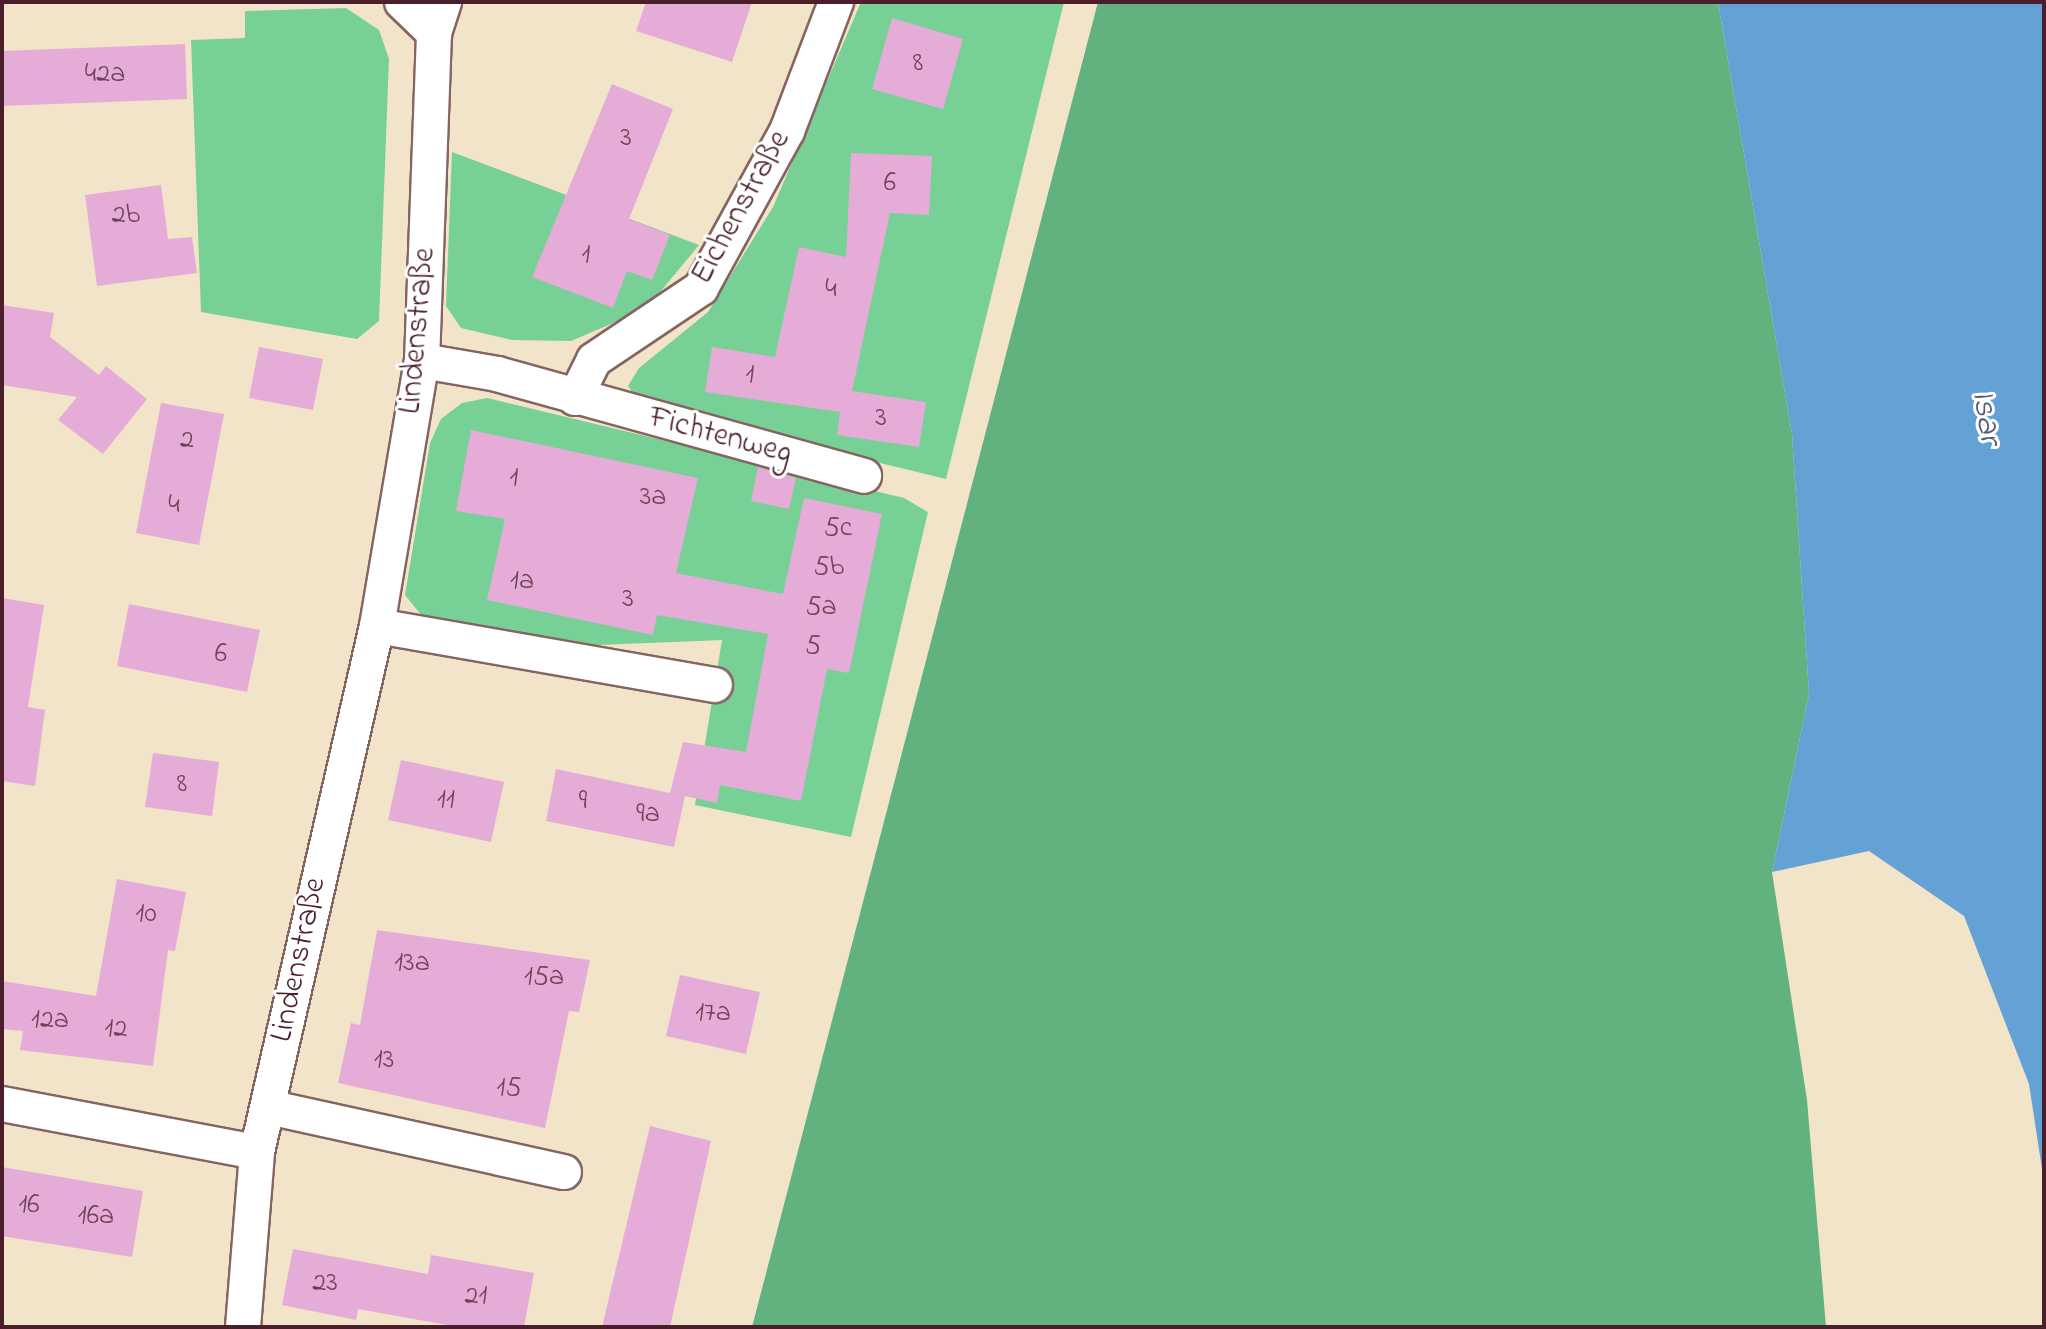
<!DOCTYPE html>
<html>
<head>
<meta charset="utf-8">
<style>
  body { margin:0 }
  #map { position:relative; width:2046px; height:1329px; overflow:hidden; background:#f2e4c8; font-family:"Indie Flower",sans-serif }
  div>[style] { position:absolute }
  .green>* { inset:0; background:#77d096 }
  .forest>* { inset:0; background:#61b27f }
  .water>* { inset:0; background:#64a1d5 }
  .building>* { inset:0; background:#e6acd8 }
  .roads { filter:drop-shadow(2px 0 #856462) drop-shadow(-2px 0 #856462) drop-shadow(0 2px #856462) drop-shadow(0 -2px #856462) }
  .minor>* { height:34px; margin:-17px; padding:0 17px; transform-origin:17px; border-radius:17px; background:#fff }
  span { translate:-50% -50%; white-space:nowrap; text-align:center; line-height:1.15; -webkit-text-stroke:6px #fff; paint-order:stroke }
  .number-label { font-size:28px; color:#714256 }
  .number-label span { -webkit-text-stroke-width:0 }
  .street-label { font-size:32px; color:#4a1f2b }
  .water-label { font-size:34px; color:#565a77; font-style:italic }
  .frame { position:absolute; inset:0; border:4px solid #4a1f2b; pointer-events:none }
</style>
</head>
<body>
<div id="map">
  <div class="green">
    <i style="clip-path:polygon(861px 2px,1064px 2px,946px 479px,642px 405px,628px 386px,639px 368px,708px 312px,773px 207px)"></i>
    <i style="clip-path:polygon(346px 8px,379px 30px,389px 59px,379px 321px,357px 339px,201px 312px,191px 40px,245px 38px,245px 11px)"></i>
    <i style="clip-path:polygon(452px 152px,699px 245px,646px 309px,571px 341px,512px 340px,461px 328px,446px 306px)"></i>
    <i style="clip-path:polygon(487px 398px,904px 498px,928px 512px,851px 837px,695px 805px,722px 640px,574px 646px,422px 616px,405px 595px,430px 443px,441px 419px,462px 403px)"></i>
  </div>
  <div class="forest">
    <i style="clip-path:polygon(1098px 2px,1718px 2px,1792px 434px,1809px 694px,1772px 872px,1807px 1100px,1826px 1327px,752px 1327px)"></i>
  </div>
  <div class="water">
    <i style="clip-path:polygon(1718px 2px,2044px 2px,2044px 1182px,2029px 1084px,1964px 916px,1869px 851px,1772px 872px,1809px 694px,1792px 434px)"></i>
  </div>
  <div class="building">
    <i style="clip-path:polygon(646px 2px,752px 2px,732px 62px,636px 31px)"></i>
    <i style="clip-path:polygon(892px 18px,963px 39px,943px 109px,872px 89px)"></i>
    <i style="clip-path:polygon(185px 44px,187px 99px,2px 106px,2px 51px)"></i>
    <i style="clip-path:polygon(612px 84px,673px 109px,629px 219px,670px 235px,652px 280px,627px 271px,613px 308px,532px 277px)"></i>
    <i style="clip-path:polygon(851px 153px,932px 156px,929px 215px,890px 213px,852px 391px,926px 402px,919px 447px,837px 435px,840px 412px,705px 392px,712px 347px,775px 357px,799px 247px,846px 257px)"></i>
    <i style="clip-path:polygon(161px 185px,168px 239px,192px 237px,197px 273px,97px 286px,85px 195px)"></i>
    <i style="clip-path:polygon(2px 305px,54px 313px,50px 337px,99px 375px,106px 366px,147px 399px,103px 454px,58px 420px,77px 397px,2px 385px)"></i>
    <i style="clip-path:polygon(259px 347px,323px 359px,313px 410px,249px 398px)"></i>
    <i style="clip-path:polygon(161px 403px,224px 414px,199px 545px,136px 533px)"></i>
    <i style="clip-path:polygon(471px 430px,698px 478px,676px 573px,783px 594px,804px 498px,882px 514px,849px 673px,827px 669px,801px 801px,720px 785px,717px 803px,685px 796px,674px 847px,546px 821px,556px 769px,670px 793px,683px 742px,746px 752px,768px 634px,657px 615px,653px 635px,487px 600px,505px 519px,456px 511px)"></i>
    <i style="clip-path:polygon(758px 467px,796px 478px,789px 509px,751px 501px)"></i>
    <i style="clip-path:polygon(2px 598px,44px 605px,28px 707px,45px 710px,35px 786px,2px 781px)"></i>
    <i style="clip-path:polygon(129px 604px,260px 630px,247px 692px,117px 666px)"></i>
    <i style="clip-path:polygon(153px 753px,219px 762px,212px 816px,145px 807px)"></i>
    <i style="clip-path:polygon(401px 760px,504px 782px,491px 842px,388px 820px)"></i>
    <i style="clip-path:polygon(117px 879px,186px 892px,175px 951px,168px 950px,153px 1066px,20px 1050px,23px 1031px,2px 1029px,2px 981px,96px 996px)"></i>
    <i style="clip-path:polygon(377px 930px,590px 960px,579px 1012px,569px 1011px,545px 1128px,338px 1083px,351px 1023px,360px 1025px)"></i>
    <i style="clip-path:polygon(680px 975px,760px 992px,746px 1054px,666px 1036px)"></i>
    <i style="clip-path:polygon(650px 1126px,711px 1141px,670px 1327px,602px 1327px)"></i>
    <i style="clip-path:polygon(2px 1167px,143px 1191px,132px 1257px,2px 1236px)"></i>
    <i style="clip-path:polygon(293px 1249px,428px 1274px,431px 1255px,534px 1273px,524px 1327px,458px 1327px,358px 1309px,356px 1320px,282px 1305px)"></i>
  </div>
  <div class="roads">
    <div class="minor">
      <i style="left:402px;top:2px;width:45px;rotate:44.1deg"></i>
      <i style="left:422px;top:361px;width:76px;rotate:9.8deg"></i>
      <i style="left:497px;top:374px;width:381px;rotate:15.5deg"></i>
      <i style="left:575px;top:398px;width:42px;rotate:-63.4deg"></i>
      <i style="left:594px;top:360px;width:129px;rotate:-33.9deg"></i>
      <i style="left:701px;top:288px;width:179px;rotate:-61.3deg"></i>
      <i style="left:787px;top:131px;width:138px;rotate:-69.2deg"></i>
      <i style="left:377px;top:626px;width:343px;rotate:9.9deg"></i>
      <i style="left:2px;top:1104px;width:259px;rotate:10.7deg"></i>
      <i style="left:268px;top:1107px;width:303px;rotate:12.4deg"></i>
      <i style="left:243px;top:1327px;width:176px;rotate:-85.4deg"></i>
      <i style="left:257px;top:1152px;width:540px;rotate:-77.15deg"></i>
      <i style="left:377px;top:626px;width:269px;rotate:-80.4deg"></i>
      <i style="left:422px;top:361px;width:328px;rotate:-87.9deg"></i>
      <i style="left:434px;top:33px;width:33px;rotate:-72deg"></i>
    </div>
  </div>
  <div class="number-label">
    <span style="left:918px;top:64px">8</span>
    <span style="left:105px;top:75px">42a</span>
    <span style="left:626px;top:139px">3</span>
    <span style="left:890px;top:184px">6</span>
    <span style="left:126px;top:216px">2b</span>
    <span style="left:586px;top:256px">1</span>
    <span style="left:831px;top:290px">4</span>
    <span style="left:750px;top:376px">1</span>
    <span style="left:881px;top:419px">3</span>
    <span style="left:187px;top:441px">2</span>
    <span style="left:514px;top:479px">1</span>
    <span style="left:653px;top:498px">3a</span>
    <span style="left:174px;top:506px">4</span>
    <span style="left:838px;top:529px">5c</span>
    <span style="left:829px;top:568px">5b</span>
    <span style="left:522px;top:582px">1a</span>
    <span style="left:628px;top:600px">3</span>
    <span style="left:821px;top:608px">5a</span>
    <span style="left:813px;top:647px">5</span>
    <span style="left:221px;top:655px">6</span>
    <span style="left:182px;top:785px">8</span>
    <span style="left:446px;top:801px">11</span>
    <span style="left:583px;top:802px">9</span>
    <span style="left:648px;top:815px">9a</span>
    <span style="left:146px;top:915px">10</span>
    <span style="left:412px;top:964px">13a</span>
    <span style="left:544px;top:978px">15a</span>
    <span style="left:713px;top:1014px">17a</span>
    <span style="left:50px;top:1021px">12a</span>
    <span style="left:116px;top:1030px">12</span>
    <span style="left:384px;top:1061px">13</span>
    <span style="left:509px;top:1089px">15</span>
    <span style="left:29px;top:1206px">16</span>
    <span style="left:96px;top:1217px">16a</span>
    <span style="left:325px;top:1284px">23</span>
    <span style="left:476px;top:1297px">21</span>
  </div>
  <div class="street-label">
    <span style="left:742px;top:208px;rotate:-61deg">Eichenstraße</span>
    <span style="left:419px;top:331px;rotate:-85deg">Lindenstraße</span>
    <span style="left:720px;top:437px;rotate:15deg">Fichtenweg</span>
    <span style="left:300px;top:960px;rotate:-78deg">Lindenstraße</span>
  </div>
  <div class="water-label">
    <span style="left:1985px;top:417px;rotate:81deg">Isar</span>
  </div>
  <div class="frame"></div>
</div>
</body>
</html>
